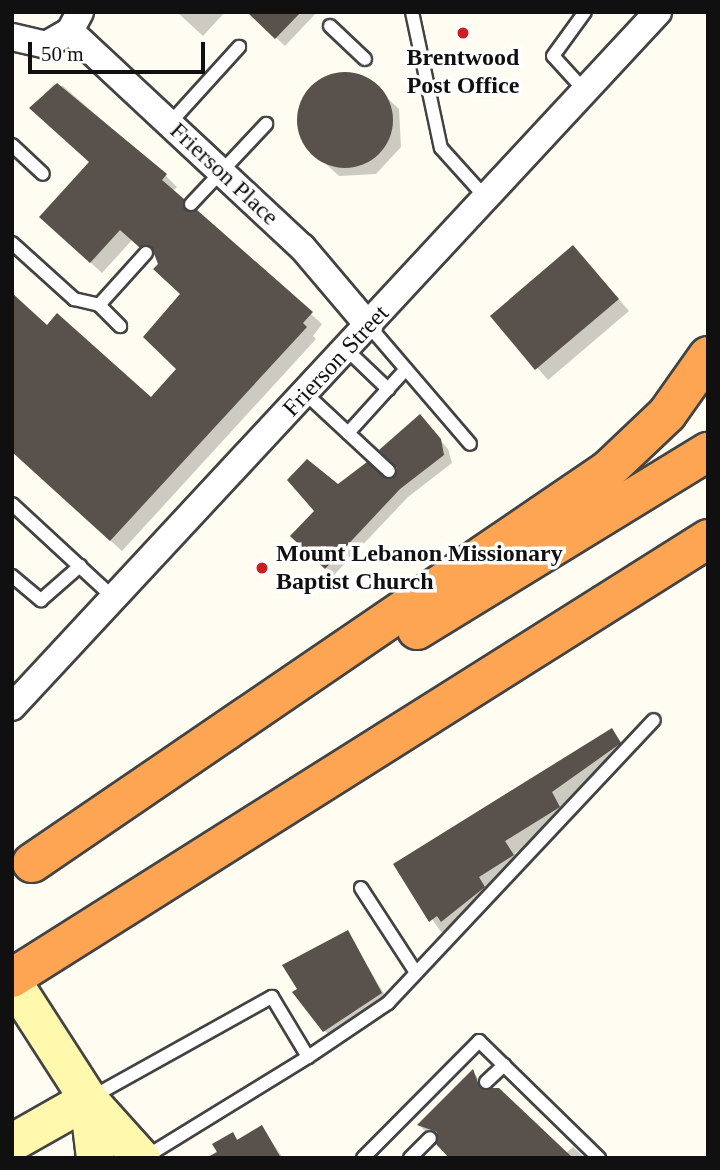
<!DOCTYPE html>
<html>
<head>
<meta charset="utf-8">
<style>
  body { margin:0 }
  #map { position:relative; width:720px; height:1170px; overflow:hidden; background:#fffdf2; font-family:"Times New Roman",serif }
  div>[style] { position:absolute }
  .shadow>* { inset:0; background:#0003 }
  .building>* { inset:0; background:#59514b }
  .round { border-radius:50% }
  .roads { filter:drop-shadow(2px 0 #434343) drop-shadow(-2px 0 #434343) drop-shadow(0 2px #434343) drop-shadow(0 -2px #434343) }
  .service>* { height:12px; margin:-6px; padding:0 6px; transform-origin:6px; border-radius:6px; background:#fff }
  .minor>* { height:26px; margin:-13px; padding:0 13px; transform-origin:13px; border-radius:13px; background:#fff }
  .secondary>* { height:37px; margin:-18.5px; padding:0 18.5px; transform-origin:18.5px; border-radius:18.5px; background:#fff8ad }
  .motorway>* { height:38px; margin:-19px; padding:0 19px; transform-origin:19px; border-radius:19px; background:#fda553 }
  .dots>* { width:19px; height:19px; translate:-50% -50%; box-sizing:border-box; border:4px solid #fff; border-radius:50% }
  span { translate:-50% -50%; white-space:nowrap; text-align:center; line-height:1.15; -webkit-text-stroke:7px #fff; paint-order:stroke }
  .poi-label { font-size:24px; color:#101010; font-weight:700 }
  .left { translate:0 -50%; text-align:left }
  .street-label { font-size:24px; color:#101010 }
  .frame { position:absolute; inset:0; border:14px solid #101010; pointer-events:none }
  .scale { position:absolute; left:28px; top:42px; width:177px; height:32px; box-sizing:border-box; border:4px solid #101010; border-top:0; padding-left:9px; font-size:21px; line-height:24px; white-space:nowrap; color:#101010; -webkit-text-stroke:5px #fff; paint-order:stroke }
</style>
</head>
<body>
<div id="map">
  <div class="shadow">
    <i style="clip-path:polygon(177px 12px,225px 12px,203px 36px)"></i>
    <i style="clip-path:polygon(249px 12px,317px 12px,285px 46px)"></i>
    <i style="clip-path:polygon(362px 75px,399px 109px,401px 147px,376px 174px,339px 176px,302px 142px,300px 104px,325px 76px)"></i>
    <i style="clip-path:polygon(53px 85px,63px 86px,166px 176px,177px 187px,173px 191px,322px 324px,313px 336px,316px 339px,122px 551px,12px 451px,47px 327px,151px 399px,179px 369px,182px 294px,158px 258px,132px 240px,102px 273px,53px 228px,91px 163px,32px 108px)"></i>
    <i style="clip-path:polygon(584px 259px,629px 311px,548px 380px,492px 316px)"></i>
    <i style="clip-path:polygon(427px 425px,448px 449px,452px 463px,408px 497px,334px 575px,293px 536px,338px 486px,393px 482px)"></i>
    <i style="clip-path:polygon(612px 730px,631px 755px,563px 804px,570px 819px,515px 853px,524px 867px,489px 889px,495px 899px,454px 932px,441px 932px,395px 864px)"></i>
    <i style="clip-path:polygon(347px 932px,389px 1002px,333px 1039px,324px 1030px)"></i>
    <i style="clip-path:polygon(473px 1072px,487px 1090px,566px 1153px,573px 1147px,585px 1158px,452px 1158px,419px 1125px)"></i>
    <i style="clip-path:polygon(262px 1127px,283px 1158px,210px 1158px,233px 1134px,239px 1141px)"></i>
  </div>
  <div class="building">
    <i style="clip-path:polygon(247px 12px,301px 12px,275px 39px)"></i>
    <i class="round" style="left:297px;top:72px;width:96px;height:96px"></i>
    <i style="clip-path:polygon(57px 83px,167px 174px,162px 180px,184px 199px,186px 211px,197px 210px,313px 312px,303px 323px,307px 327px,110px 541px,12px 452px,12px 293px,47px 325px,57px 313px,151px 397px,176px 369px,143px 337px,180px 294px,153px 269px,158px 264px,151px 246px,139px 247px,120px 230px,90px 263px,39px 217px,89px 162px,29px 108px)"></i>
    <i style="clip-path:polygon(573px 245px,619px 299px,535px 370px,490px 316px)"></i>
    <i style="clip-path:polygon(420px 414px,441px 439px,444px 455px,400px 489px,325px 569px,290px 536px,314px 511px,287px 480px,307px 459px,338px 484px,367px 462px,392px 479px,397px 468px,379px 450px)"></i>
    <i style="clip-path:polygon(612px 728px,621px 743px,552px 792px,560px 807px,505px 841px,514px 855px,479px 877px,485px 887px,441px 922px,437px 916px,429px 922px,393px 864px)"></i>
    <i style="clip-path:polygon(348px 930px,382px 993px,323px 1032px,292px 992px,297px 989px,282px 965px)"></i>
    <i style="clip-path:polygon(473px 1069px,480px 1088px,499px 1088px,573px 1158px,449px 1158px,436px 1144px,437px 1132px,417px 1125px)"></i>
    <i style="clip-path:polygon(262px 1125px,281px 1158px,206px 1158px,217px 1152px,212px 1144px,233px 1132px,237px 1140px)"></i>
  </div>
  <div class="roads">
    <div class="service">
      <i style="left:412px;top:12px;width:139px;rotate:78deg"></i>
      <i style="left:441px;top:148px;width:67px;rotate:48deg"></i>
      <i style="left:330px;top:26px;width:48px;rotate:43.3deg"></i>
      <i style="left:585px;top:91px;width:47px;rotate:-132.4deg"></i>
      <i style="left:553px;top:56px;width:54px;rotate:-54deg"></i>
      <i style="left:170px;top:123px;width:103px;rotate:-47.8deg"></i>
      <i style="left:12px;top:145px;width:42px;rotate:43.1deg"></i>
      <i style="left:191px;top:204px;width:110px;rotate:-46.8deg"></i>
      <i style="left:12px;top:243px;width:84px;rotate:42.1deg"></i>
      <i style="left:74px;top:299px;width:26px;rotate:13deg"></i>
      <i style="left:99px;top:305px;width:30px;rotate:45deg"></i>
      <i style="left:99px;top:305px;width:70px;rotate:-47.9deg"></i>
      <i style="left:369px;top:326px;width:155px;rotate:49.4deg"></i>
      <i style="left:347px;top:350px;width:57px;rotate:43.6deg"></i>
      <i style="left:306px;top:394px;width:113px;rotate:42.9deg"></i>
      <i style="left:348px;top:433px;width:86px;rotate:-47.8deg"></i>
      <i style="left:12px;top:504px;width:139px;rotate:42.7deg"></i>
      <i style="left:12px;top:576px;width:38px;rotate:40deg"></i>
      <i style="left:41px;top:600px;width:52px;rotate:-41.1deg"></i>
      <i style="left:361px;top:888px;width:99px;rotate:57deg"></i>
      <i style="left:308px;top:1057px;width:97px;rotate:-34deg"></i>
      <i style="left:388px;top:1003px;width:388px;rotate:-46.8deg"></i>
      <i style="left:486px;top:1082px;width:25px;rotate:-43deg"></i>
      <i style="left:92px;top:1097px;width:206px;rotate:-29.1deg"></i>
      <i style="left:272px;top:997px;width:70px;rotate:59deg"></i>
      <i style="left:308px;top:1057px;width:193px;rotate:148.4deg"></i>
      <i style="left:363px;top:1158px;width:165px;rotate:-45.2deg"></i>
      <i style="left:479px;top:1041px;width:168px;rotate:44.3deg"></i>
      <i style="left:410px;top:1158px;width:28px;rotate:-45deg"></i>
    </div>
    <div class="minor">
      <i style="left:70px;top:31px;width:317px;rotate:43deg"></i>
      <i style="left:302px;top:247px;width:104px;rotate:49.7deg"></i>
      <i style="left:12px;top:37px;width:35px;rotate:13deg"></i>
      <i style="left:46px;top:45px;width:28px;rotate:-30deg"></i>
      <i style="left:70px;top:31px;width:21px;rotate:-62deg"></i>
      <i style="left:12px;top:707px;width:949px;rotate:-47.09deg"></i>
    </div>
    <div class="secondary">
      <i style="left:12px;top:981px;width:140px;rotate:57.2deg"></i>
      <i style="left:88px;top:1099px;width:79px;rotate:48.1deg"></i>
      <i style="left:88px;top:1099px;width:59px;rotate:83.2deg"></i>
      <i style="left:12px;top:1142px;width:87px;rotate:-29.5deg"></i>
    </div>
    <div class="motorway">
      <i style="left:417px;top:630px;width:341px;rotate:-31.5deg"></i>
      <i style="left:32px;top:863px;width:697px;rotate:-34.31deg"></i>
      <i style="left:608px;top:470px;width:81px;rotate:-43.5deg"></i>
      <i style="left:667px;top:414px;width:71px;rotate:-54.7deg"></i>
      <i style="left:12px;top:978px;width:823px;rotate:-32.24deg"></i>
    </div>
  </div>
  <div class="dots">
    <i style="left:463px;top:33px;background:#ca1e21"></i>
    <i style="left:262px;top:568px;background:#ca1e21"></i>
  </div>
  <div class="poi-label">
    <span style="left:463px;top:72px">Brentwood<br>Post Office</span>
    <span class="left" style="left:276px;top:568px">Mount Lebanon Missionary<br>Baptist Church</span>
  </div>
  <div class="street-label">
    <span style="left:224px;top:174px;rotate:43deg">Frierson Place</span>
    <span style="left:336px;top:361px;rotate:-47deg">Frierson Street</span>
  </div>
  <div class="frame"></div>
  <div class="scale">50 m</div>
</div>
</body>
</html>
